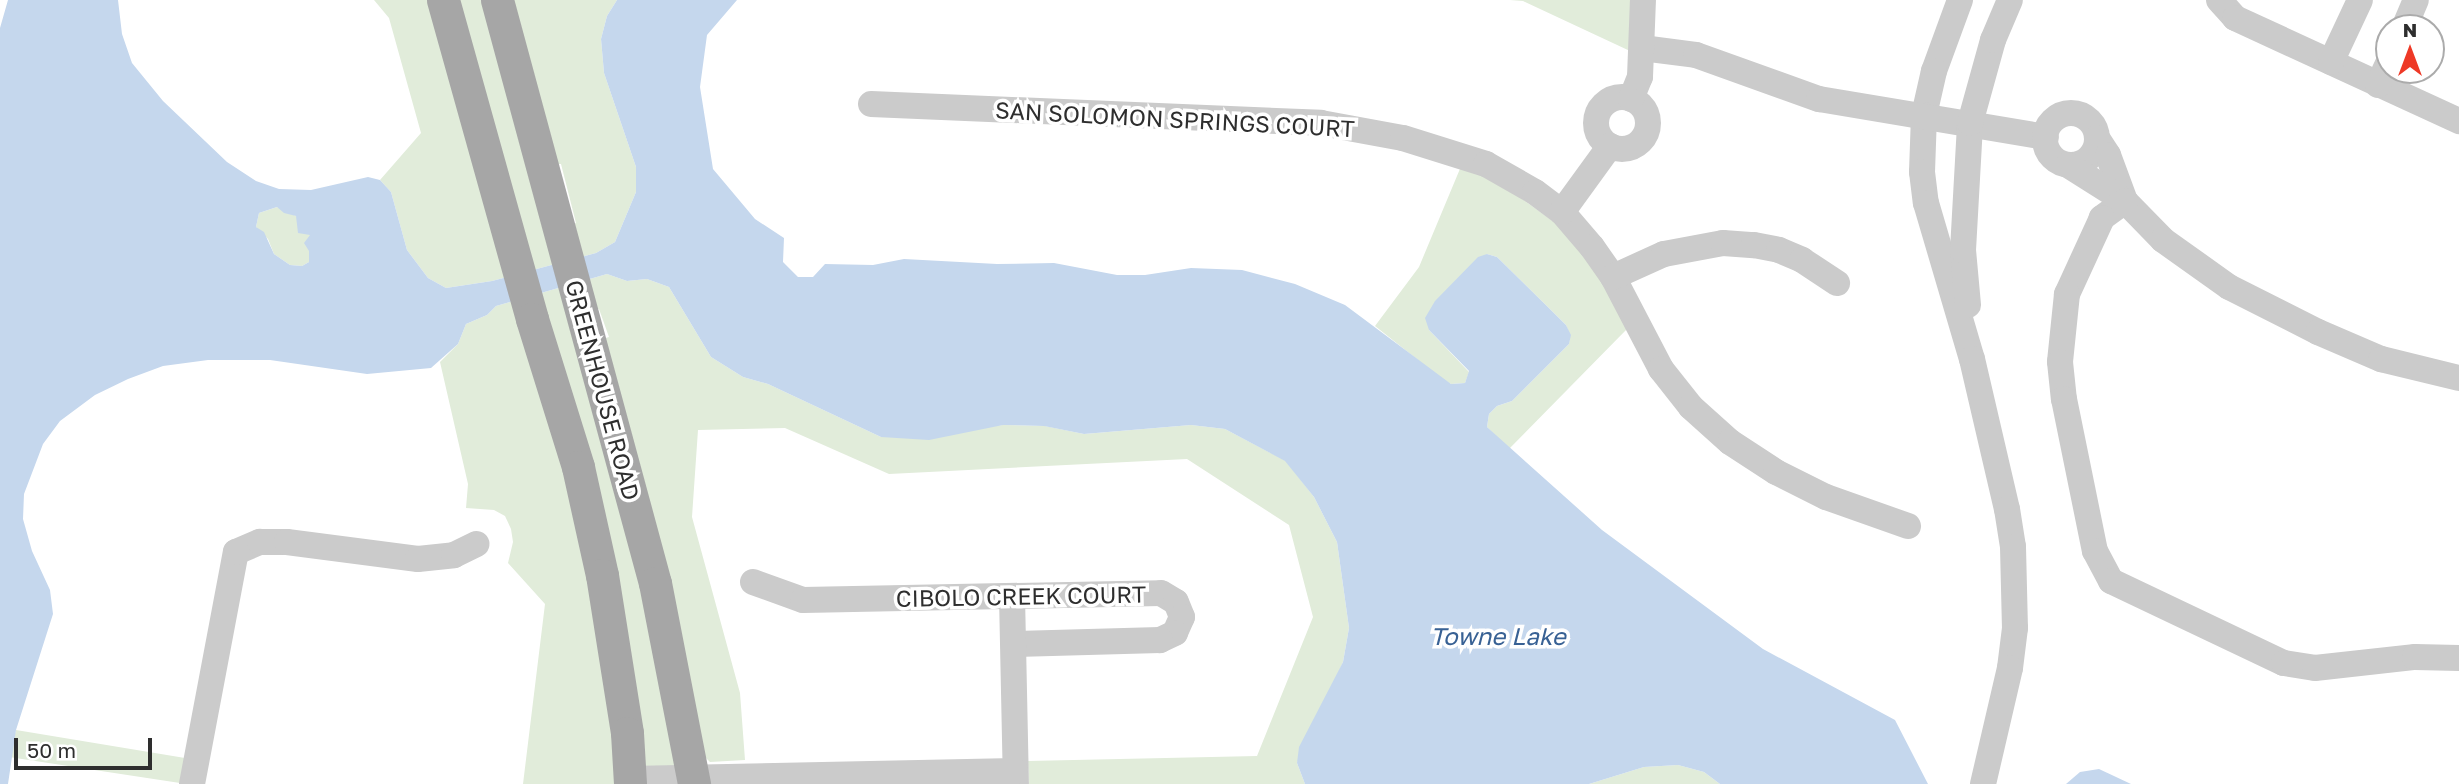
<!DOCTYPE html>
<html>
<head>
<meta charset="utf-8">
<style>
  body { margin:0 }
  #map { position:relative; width:2459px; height:784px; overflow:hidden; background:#fff; font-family:"Golos Text",sans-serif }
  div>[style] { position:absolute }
  .green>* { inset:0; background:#e1ecda }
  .water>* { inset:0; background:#c5d7ed }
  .minor>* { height:26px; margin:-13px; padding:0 13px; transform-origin:13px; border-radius:13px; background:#cbcbcb }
  .minor>.ring { margin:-13px; padding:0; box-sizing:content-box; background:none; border:26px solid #cbcbcb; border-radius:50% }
  .major>* { height:33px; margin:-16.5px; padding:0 16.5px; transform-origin:16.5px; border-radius:16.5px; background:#a6a6a6 }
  span { translate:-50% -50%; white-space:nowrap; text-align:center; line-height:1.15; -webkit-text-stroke:7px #fff; paint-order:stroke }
  .street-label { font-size:23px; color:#2e2e2e }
  .water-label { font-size:24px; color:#386194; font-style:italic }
  .north { position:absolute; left:2375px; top:14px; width:70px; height:70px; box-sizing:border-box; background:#fff; border:2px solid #ababab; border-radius:50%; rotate:0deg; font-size:19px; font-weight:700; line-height:28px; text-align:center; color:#2e2e2e }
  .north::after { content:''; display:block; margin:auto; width:24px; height:32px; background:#ee3926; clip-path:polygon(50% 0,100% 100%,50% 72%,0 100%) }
  .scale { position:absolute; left:14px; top:738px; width:138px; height:32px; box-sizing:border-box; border:4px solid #2e2e2e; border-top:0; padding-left:9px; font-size:21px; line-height:24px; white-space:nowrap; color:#2e2e2e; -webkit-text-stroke:5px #fff; paint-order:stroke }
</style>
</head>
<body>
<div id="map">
  <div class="green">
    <i style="clip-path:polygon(374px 0,488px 0,547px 232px,576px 223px,561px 164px,551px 164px,509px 0,617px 0,607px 16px,601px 39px,604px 73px,636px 167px,636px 192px,615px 242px,596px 253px,492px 281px,446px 288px,428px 278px,407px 250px,391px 192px,380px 180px,421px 133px,389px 18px)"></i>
    <i style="clip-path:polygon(1510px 0,1631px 0,1630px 51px,1523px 1px)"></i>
    <i style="clip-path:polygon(1462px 164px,1514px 193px,1565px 230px,1605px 281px,1627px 329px,1509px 449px,1487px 427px,1489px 414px,1497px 406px,1512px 401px,1569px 344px,1570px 335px,1566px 325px,1497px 257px,1487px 254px,1429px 330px,1469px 372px,1465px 383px,1451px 384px,1442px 379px,1375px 326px,1419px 267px)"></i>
    <i style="clip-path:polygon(277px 207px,296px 216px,311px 235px,309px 262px,302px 266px,290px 265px,274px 254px,268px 239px,256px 227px,259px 213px)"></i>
    <i style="clip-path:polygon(607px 274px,627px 281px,647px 279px,669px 287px,711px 357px,743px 377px,768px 384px,881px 437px,1003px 425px,1045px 426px,1084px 434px,1191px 425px,1225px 429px,1286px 461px,1314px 497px,1337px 542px,1349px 628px,1343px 662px,1297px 763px,1305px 784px,1029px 784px,1028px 761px,1257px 756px,1313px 617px,1289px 525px,1187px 459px,889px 474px,785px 428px,698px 430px,692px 517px,740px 693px,745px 760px,710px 762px,700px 752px,602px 339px,609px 337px,599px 309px,571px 318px,627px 504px,679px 784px,523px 784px,545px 604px,508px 563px,513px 542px,511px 529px,505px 516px,494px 510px,466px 508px,468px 484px,440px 362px,458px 344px,466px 324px,487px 315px,496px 306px)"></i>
    <i style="clip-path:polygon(16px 730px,185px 758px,180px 783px,9px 757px)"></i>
    <i style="clip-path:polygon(1678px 765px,1704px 772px,1720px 784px,1589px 784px,1644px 767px)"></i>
  </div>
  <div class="water">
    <i style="clip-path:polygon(evenodd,8px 0,118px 0,122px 34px,132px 63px,163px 101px,227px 162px,256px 181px,279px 189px,311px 190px,368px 177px,380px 180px,391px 192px,407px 250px,428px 278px,446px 288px,492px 281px,596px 253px,615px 242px,636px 192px,636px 167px,604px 73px,601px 39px,607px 16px,617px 0,737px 0,707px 35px,700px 87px,713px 169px,755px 219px,784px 238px,783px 262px,798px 277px,813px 277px,825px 264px,873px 265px,904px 259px,997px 264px,1054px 263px,1117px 275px,1145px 275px,1191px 268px,1242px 270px,1295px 284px,1345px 305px,1451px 384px,1465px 383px,1469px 371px,1429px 330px,1425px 318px,1435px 301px,1478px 257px,1487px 254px,1497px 257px,1566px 325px,1571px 335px,1569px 344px,1512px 401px,1497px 406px,1489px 414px,1487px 427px,1602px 530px,1763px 649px,1895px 720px,1928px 784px,1720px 784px,1704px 772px,1678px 765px,1644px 767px,1589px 784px,1305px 784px,1297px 763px,1299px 747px,1343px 662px,1349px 628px,1337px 542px,1314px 497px,1285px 461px,1225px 429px,1191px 425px,1084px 434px,1044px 426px,1003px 425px,929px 440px,881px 437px,768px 384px,743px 377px,711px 357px,669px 287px,647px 279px,627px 281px,607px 274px,496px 306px,487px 315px,466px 324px,458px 344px,431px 368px,367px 374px,270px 360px,208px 360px,163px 366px,128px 379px,95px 395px,60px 421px,43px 444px,24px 494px,23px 519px,32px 551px,50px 590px,53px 614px,16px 730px,8px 784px,0 784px,0 28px,8px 0,277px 207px,284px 213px,296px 216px,298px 233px,310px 235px,304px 243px,309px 251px,309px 262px,302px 266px,290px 265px,274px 254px,264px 232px,256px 227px,259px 213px,277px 207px)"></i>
    <i style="clip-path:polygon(2099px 769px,2131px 784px,2066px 784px,2080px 772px)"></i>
  </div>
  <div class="minor">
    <i style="left:1960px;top:0;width:76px;rotate:110.1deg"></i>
    <i style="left:1934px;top:71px;width:45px;rotate:102.8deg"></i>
    <i style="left:1924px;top:115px;width:57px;rotate:92deg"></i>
    <i style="left:1922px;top:172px;width:31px;rotate:83deg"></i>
    <i style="left:1926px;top:203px;width:163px;rotate:73.6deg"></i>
    <i style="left:1972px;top:359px;width:154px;rotate:76.9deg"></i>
    <i style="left:2007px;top:509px;width:38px;rotate:81deg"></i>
    <i style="left:2013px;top:547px;width:81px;rotate:88.6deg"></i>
    <i style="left:2015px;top:628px;width:40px;rotate:97.1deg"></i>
    <i style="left:2010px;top:668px;width:119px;rotate:103.1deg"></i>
    <i style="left:2219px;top:0;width:24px;rotate:48deg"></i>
    <i style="left:2235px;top:18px;width:247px;rotate:24.7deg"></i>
    <i style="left:2404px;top:28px;width:30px;rotate:-67deg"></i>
    <i style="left:1642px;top:48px;width:54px;rotate:7.4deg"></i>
    <i style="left:1696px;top:55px;width:131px;rotate:19.7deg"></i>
    <i style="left:1819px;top:99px;width:230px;rotate:9.5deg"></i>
    <i style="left:2331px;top:62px;width:68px;rotate:-64.9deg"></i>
    <i style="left:2378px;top:85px;width:26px;rotate:-65deg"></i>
    <i class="ring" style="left:1596px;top:97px;width:26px;height:26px"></i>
    <i style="left:1631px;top:99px;width:24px;rotate:-68deg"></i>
    <i style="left:1640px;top:77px;width:77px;rotate:-87.8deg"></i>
    <i style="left:871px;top:104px;width:450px;rotate:2.4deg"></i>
    <i style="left:1321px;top:123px;width:83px;rotate:10.4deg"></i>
    <i style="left:1403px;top:138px;width:87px;rotate:17.4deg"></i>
    <i style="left:1486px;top:164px;width:56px;rotate:29.7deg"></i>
    <i style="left:1535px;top:192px;width:34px;rotate:37deg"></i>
    <i style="left:1562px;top:212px;width:46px;rotate:49.4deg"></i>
    <i style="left:1592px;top:247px;width:37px;rotate:55deg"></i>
    <i style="left:1613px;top:277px;width:104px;rotate:62.4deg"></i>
    <i style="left:1661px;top:369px;width:48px;rotate:51.7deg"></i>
    <i style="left:1691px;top:407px;width:52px;rotate:41.9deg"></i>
    <i style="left:1730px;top:442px;width:55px;rotate:33.1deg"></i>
    <i style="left:1776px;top:472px;width:56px;rotate:26.6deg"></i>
    <i style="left:1826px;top:497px;width:87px;rotate:19.5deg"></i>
    <i class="ring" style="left:2045px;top:113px;width:26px;height:26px"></i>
    <i style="left:2097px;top:138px;width:20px;rotate:57deg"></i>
    <i style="left:2108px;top:155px;width:49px;rotate:69.7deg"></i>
    <i style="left:2068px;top:165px;width:67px;rotate:32.3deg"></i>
    <i style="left:2125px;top:201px;width:54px;rotate:45.7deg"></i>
    <i style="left:2163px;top:240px;width:81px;rotate:35.5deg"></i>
    <i style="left:2229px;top:287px;width:100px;rotate:26.8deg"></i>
    <i style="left:2318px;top:332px;width:69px;rotate:23.2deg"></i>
    <i style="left:2381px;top:359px;width:80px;rotate:13.7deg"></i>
    <i style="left:2125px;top:201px;width:29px;rotate:144deg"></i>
    <i style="left:2102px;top:218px;width:84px;rotate:114.7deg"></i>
    <i style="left:2067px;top:294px;width:68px;rotate:95.9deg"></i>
    <i style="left:2060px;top:362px;width:37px;rotate:84deg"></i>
    <i style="left:2064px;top:399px;width:155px;rotate:78.5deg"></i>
    <i style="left:2095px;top:551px;width:34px;rotate:62deg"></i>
    <i style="left:2111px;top:581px;width:191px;rotate:25.4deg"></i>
    <i style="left:2284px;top:663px;width:31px;rotate:9deg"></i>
    <i style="left:2315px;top:668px;width:101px;rotate:-6.3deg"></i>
    <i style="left:2415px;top:657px;width:44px;rotate:1.3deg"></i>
    <i style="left:1562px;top:212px;width:82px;rotate:-54deg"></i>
    <i style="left:1613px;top:277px;width:56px;rotate:-24.3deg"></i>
    <i style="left:1664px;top:254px;width:60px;rotate:-10.6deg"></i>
    <i style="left:1723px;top:243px;width:31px;rotate:4deg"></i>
    <i style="left:1754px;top:245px;width:25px;rotate:11deg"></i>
    <i style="left:1779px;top:250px;width:25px;rotate:23deg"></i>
    <i style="left:1802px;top:260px;width:42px;rotate:33.3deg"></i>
    <i style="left:1968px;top:305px;width:55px;rotate:-95.2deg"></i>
    <i style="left:1963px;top:250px;width:127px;rotate:-86.8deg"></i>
    <i style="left:1970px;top:123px;width:86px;rotate:-74.5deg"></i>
    <i style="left:1993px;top:40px;width:43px;rotate:-67deg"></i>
    <i style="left:753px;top:582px;width:53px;rotate:19.8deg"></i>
    <i style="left:803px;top:600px;width:358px;rotate:-1.1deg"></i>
    <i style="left:1161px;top:593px;width:17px;rotate:31deg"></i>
    <i style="left:1176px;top:602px;width:16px;rotate:68deg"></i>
    <i style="left:1182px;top:617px;width:17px;rotate:114deg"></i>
    <i style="left:1175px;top:633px;width:17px;rotate:155deg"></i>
    <i style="left:1160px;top:640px;width:146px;rotate:178.4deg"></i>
    <i style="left:1012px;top:596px;width:188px;rotate:88.8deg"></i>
    <i style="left:630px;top:779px;width:385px;rotate:-1.2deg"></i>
    <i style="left:192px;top:784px;width:236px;rotate:-79.3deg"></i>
    <i style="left:236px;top:552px;width:26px;rotate:-23deg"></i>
    <i style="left:260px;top:542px;width:27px"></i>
    <i style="left:287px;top:542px;width:132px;rotate:7.4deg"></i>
    <i style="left:418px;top:559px;width:36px;rotate:-6deg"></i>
    <i style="left:454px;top:555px;width:25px;rotate:-26deg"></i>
  </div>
  <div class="major">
    <i style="left:443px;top:0;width:331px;rotate:74.4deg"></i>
    <i style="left:532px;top:319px;width:155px;rotate:72.7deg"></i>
    <i style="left:578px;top:467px;width:111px;rotate:77.5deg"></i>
    <i style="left:602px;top:575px;width:160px;rotate:81deg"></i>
    <i style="left:627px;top:733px;width:51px;rotate:86.6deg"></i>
    <i style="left:497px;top:0;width:604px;rotate:74.84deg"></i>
    <i style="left:655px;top:583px;width:205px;rotate:79deg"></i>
  </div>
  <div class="street-label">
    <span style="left:1175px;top:119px;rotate:3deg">SAN SOLOMON SPRINGS COURT</span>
    <span style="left:603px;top:390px;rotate:75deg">GREENHOUSE ROAD</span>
    <span style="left:1021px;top:596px;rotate:-1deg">CIBOLO CREEK COURT</span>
  </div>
  <div class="water-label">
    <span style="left:1498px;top:636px">Towne Lake</span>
  </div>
  <div class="north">N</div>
  <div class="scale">50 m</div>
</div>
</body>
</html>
